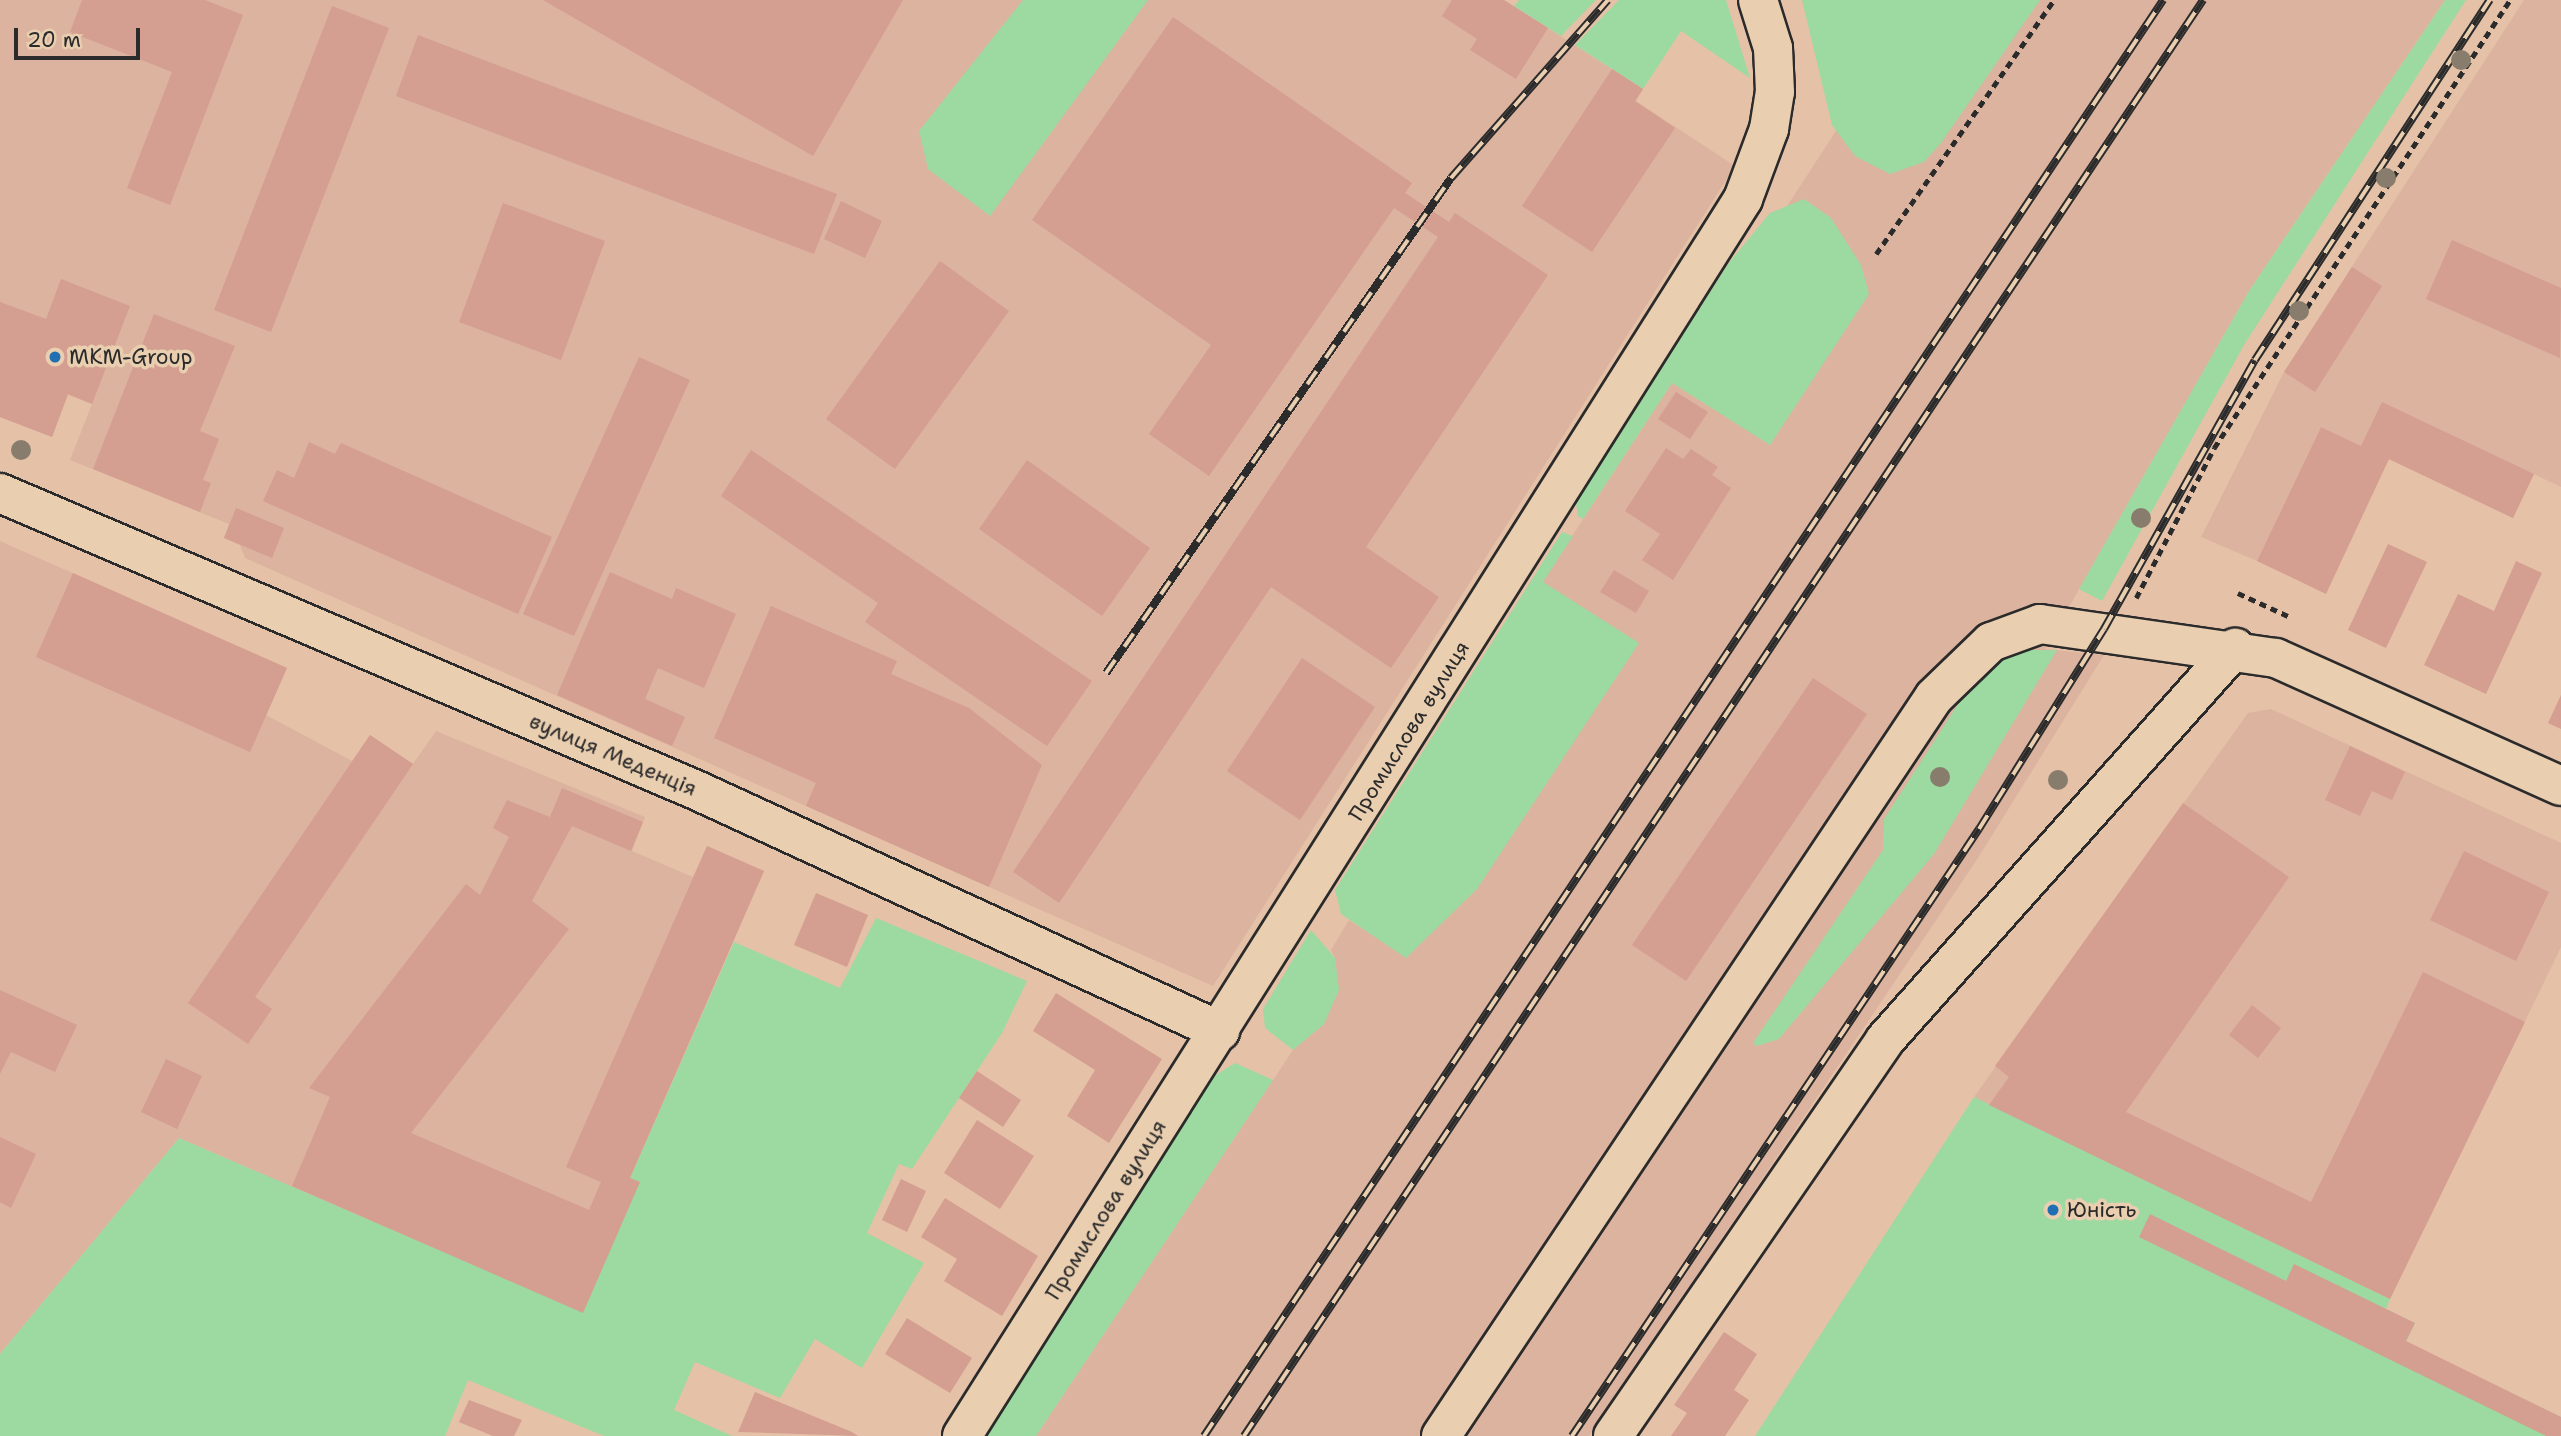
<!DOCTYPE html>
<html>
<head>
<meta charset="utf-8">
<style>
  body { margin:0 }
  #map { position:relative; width:2561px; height:1436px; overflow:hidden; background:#e5c1a8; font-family:"Shantell Sans",sans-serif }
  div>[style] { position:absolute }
  .built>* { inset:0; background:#dcb39f }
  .green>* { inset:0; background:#9cdaa1 }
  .building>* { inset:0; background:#d49e90 }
  .path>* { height:4.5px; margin-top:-2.25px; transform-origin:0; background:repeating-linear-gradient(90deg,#2b2b2b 0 7px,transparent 0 12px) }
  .roads { filter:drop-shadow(2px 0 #2b2b2b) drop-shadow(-2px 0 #2b2b2b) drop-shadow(0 2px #2b2b2b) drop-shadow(0 -2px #2b2b2b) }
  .minor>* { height:38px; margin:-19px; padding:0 19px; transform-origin:19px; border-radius:19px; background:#e9ceb0 }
  .rail>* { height:8px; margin-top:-4px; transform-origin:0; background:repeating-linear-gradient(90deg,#e9ceb0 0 16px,#2b2b2b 0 32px); box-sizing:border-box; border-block:2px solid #2b2b2b }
  .trees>* { width:20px; height:20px; margin:-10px; border-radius:50%; background:#887d6d }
  .dots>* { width:19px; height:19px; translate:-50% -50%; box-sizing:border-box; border:4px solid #e9ceb0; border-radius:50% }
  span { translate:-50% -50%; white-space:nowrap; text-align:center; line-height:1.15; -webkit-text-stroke:7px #e9ceb0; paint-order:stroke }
  .poi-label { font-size:21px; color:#2b2b2b }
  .left { translate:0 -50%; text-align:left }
  .street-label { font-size:21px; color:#2b2b2b }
  .scale { position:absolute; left:14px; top:28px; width:126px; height:32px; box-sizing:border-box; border:4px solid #2b2b2b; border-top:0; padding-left:9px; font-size:21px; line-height:24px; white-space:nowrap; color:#2b2b2b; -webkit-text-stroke:5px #e9ceb0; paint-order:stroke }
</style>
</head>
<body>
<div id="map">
  <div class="built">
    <i style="clip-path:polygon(0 0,1504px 0,1643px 89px,1636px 101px,1735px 166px,1213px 986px,245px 558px,240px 545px,224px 538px,229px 524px,70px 460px,92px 404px,68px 395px,52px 437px,0 417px)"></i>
    <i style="clip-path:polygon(1802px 0,2445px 0,2249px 291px,2045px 649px,2104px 655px,1978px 858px,1589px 1436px,1036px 1436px,1293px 1050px,1324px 1024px,1335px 958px,1331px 950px,1349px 920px,1407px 957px,1404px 794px,1836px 131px)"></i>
    <i style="clip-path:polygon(2524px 0,2561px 0,2561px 487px,2534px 474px,2513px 518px,2321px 427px,2257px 561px,2201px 537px,2284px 372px)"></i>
    <i style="clip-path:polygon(0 541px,287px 668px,266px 715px,352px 761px,370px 735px,413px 764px,436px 731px,645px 817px,632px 851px,693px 877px,707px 846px,764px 871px,630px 1177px,640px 1182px,583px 1313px,179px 1138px,0 1354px)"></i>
    <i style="clip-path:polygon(2271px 709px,2561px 843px,2561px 947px,2390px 1299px,1974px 1097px,2248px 713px)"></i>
  </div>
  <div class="green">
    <i style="clip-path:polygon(1023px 0,1148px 0,990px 216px,928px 169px,919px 131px)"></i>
    <i style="clip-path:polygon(1519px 0,1596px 0,1561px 36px,1514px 6px)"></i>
    <i style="clip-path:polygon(1619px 0,1726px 0,1750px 78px,1681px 31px,1643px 89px,1575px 45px)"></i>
    <i style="clip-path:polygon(1802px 0,2040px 0,1941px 143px,1924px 162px,1890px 174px,1855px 156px,1832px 125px)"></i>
    <i style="clip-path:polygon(2445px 0,2466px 0,2244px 345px,2102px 601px,2079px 589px,2249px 291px)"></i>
    <i style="clip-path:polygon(1804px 199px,1831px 218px,1861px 265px,1869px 294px,1770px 445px,1672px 383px,1583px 519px,1578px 516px,1576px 503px,1728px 264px,1770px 213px)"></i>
    <i style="clip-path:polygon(1562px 532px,1573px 536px,1543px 582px,1639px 643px,1477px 889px,1406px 958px,1341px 914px,1335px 890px)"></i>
    <i style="clip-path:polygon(2028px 650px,2057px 650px,1934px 854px,1779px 1039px,1757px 1046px,1753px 1043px,1883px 850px,1884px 819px,1966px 692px,2002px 660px)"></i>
    <i style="clip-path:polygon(876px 918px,1027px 981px,1002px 1033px,912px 1169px,899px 1164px,867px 1233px,924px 1263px,862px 1368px,815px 1339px,780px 1398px,695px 1362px,674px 1410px,732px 1436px,604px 1436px,468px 1380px,445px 1436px,0 1436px,0 1354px,179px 1138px,583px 1312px,639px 1182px,630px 1178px,734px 942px,840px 988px)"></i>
    <i style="clip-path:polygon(1311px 930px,1335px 958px,1339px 990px,1324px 1024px,1293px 1050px,1265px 1028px,1263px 1009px)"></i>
    <i style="clip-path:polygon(1235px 1063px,1273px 1080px,1036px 1436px,984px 1436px,1211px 1078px)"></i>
    <i style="clip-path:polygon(1974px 1097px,2390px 1299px,2386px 1309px,2415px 1323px,2406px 1342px,2561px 1417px,2561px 1436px,1755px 1436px)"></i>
  </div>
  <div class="building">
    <i style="clip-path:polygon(82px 0,205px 0,243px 15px,170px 205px,127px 188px,172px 72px,70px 32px)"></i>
    <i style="clip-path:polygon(543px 0,903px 0,813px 156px)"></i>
    <i style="clip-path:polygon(1452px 0,1504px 0,1548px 28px,1516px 79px,1470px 50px,1477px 39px,1442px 16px)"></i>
    <i style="clip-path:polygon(332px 6px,389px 28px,271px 332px,214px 310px)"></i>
    <i style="clip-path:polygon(1173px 17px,1412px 183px,1405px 193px,1449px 222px,1455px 213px,1548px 275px,1366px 547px,1439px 597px,1391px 668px,1271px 587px,1059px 903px,1013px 872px,1438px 237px,1394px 208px,1209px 476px,1149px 434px,1211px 345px,1032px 220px)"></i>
    <i style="clip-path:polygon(418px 35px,837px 194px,814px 254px,396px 96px)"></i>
    <i style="clip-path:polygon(1612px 69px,1643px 89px,1635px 101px,1675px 128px,1592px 252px,1522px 206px)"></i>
    <i style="clip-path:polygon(841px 201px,882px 221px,865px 258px,824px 239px)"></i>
    <i style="clip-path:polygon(503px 203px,605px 241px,561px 360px,459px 322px)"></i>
    <i style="clip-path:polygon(2452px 240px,2561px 288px,2560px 358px,2426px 299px)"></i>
    <i style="clip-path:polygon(940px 261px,1009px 311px,895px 469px,826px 419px)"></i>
    <i style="clip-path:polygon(2352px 267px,2382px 286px,2315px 392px,2284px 372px)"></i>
    <i style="clip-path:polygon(61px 279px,130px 306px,92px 404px,68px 394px,52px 437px,0 417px,0 302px,46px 319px)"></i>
    <i style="clip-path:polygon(154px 314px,235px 346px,200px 431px,219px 439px,203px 480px,211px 483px,200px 512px,93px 469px)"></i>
    <i style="clip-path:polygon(639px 357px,690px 380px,574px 636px,523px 614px)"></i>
    <i style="clip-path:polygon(1676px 392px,1708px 412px,1690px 439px,1658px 419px)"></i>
    <i style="clip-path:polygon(2382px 402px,2534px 474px,2513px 518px,2389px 459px,2326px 594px,2257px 561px,2321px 427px,2361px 446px)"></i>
    <i style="clip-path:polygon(309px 442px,335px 454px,341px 443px,552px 537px,518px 614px,263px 501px,277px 470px,294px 478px)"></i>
    <i style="clip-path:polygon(1666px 448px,1683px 459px,1691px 449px,1718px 467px,1712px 475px,1731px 488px,1673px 580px,1642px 560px,1660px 534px,1625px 511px)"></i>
    <i style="clip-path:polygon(751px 450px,1092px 681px,1047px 746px,865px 622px,878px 603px,721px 496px)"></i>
    <i style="clip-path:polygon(1027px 460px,1150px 548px,1102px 616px,979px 529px)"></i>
    <i style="clip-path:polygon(236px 508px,284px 528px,272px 558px,224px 538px)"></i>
    <i style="clip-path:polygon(2388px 544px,2427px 562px,2386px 648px,2348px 630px)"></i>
    <i style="clip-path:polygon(2516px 561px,2542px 573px,2486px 694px,2424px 665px,2458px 594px,2494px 611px)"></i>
    <i style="clip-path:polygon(1614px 570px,1649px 591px,1636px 613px,1600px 592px)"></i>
    <i style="clip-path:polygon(610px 572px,672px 599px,676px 588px,736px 614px,704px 688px,658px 668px,645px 699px,685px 717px,672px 746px,557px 695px)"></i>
    <i style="clip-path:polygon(73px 573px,287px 668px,250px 752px,36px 657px)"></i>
    <i style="clip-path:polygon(771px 606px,897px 661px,891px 674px,969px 708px,1042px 765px,989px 887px,806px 806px,816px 783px,714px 738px)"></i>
    <i style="clip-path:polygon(1302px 658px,1375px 707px,1300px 820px,1227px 771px)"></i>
    <i style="clip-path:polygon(1813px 678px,1867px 714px,1686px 981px,1632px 945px)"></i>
    <i style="clip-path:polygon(2561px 695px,2561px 729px,2548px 723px)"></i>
    <i style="clip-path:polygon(370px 735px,413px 764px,255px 997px,272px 1009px,248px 1044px,188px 1003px)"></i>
    <i style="clip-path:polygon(2350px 746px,2405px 772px,2392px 800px,2372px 791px,2360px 816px,2325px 800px)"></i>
    <i style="clip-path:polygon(562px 788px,643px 822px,631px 851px,572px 826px,532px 901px,569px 929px,411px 1133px,589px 1210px,601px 1182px,566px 1167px,707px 846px,764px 871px,630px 1178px,640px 1182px,583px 1313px,292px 1186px,330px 1097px,309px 1088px,466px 884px,480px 895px,509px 837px,493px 828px,507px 800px,550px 817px)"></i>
    <i style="clip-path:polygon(2183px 803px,2289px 877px,2126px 1112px,2311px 1202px,2423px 972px,2525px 1022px,2390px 1299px,1989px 1105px,2009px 1077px,1995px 1066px)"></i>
    <i style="clip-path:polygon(2464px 851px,2549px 892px,2516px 961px,2430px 920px)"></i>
    <i style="clip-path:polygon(816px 893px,868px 915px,847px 967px,794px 945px)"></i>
    <i style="clip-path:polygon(0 990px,77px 1025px,55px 1072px,11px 1052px,0 1074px)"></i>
    <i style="clip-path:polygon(1056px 993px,1162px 1059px,1109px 1143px,1067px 1116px,1095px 1070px,1033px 1031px)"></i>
    <i style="clip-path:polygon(2252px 1005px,2281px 1028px,2258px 1058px,2229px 1035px)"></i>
    <i style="clip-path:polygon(166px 1059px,202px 1076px,177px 1129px,141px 1112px)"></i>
    <i style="clip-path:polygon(977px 1071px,1021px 1100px,1003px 1127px,959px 1098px)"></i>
    <i style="clip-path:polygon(977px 1120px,1034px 1156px,1000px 1209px,944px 1173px)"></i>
    <i style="clip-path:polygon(0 1137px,36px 1154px,11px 1208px,0 1202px)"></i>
    <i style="clip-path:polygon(901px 1179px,926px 1191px,907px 1232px,882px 1220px)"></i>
    <i style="clip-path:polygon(945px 1198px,1038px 1256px,1002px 1316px,944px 1281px,957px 1259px,921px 1237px)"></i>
    <i style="clip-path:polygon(2150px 1214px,2286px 1281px,2294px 1264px,2415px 1323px,2406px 1341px,2561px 1417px,2561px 1436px,2546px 1436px,2139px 1237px)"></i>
    <i style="clip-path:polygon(907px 1318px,972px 1358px,950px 1393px,885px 1354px)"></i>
    <i style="clip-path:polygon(1724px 1332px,1757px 1354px,1734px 1390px,1749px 1400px,1725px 1436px,1671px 1436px,1687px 1413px,1674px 1405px)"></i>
    <i style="clip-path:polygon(755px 1392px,852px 1432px,858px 1436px,738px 1432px)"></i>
    <i style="clip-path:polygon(469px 1400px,522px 1420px,514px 1436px,493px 1436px,459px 1422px)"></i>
  </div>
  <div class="path">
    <i style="left:1876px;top:254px;width:310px;rotate:-55deg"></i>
    <i style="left:2238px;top:593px;width:55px;rotate:24.7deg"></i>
    <i style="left:2136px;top:598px;width:169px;rotate:-62.5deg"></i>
    <i style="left:2214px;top:448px;width:537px;rotate:-56.55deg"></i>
  </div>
  <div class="roads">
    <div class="minor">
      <i style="left:0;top:493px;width:757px;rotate:23.11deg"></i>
      <i style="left:696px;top:790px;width:577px;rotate:24.7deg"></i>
      <i style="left:962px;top:1436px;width:1463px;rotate:-57.73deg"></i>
      <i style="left:1743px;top:199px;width:75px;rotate:-69.6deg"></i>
      <i style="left:1769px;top:129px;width:37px;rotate:-81deg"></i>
      <i style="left:1775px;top:92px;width:44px;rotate:-92.6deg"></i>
      <i style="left:1773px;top:48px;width:50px;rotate:-107.4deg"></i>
      <i style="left:1441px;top:1436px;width:888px;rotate:-56.29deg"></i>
      <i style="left:1934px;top:697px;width:79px;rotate:-44deg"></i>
      <i style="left:1991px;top:642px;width:52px;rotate:-20.2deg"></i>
      <i style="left:2040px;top:624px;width:238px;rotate:8.2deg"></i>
      <i style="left:2276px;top:658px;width:312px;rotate:24.2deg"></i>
      <i style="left:1613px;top:1436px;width:480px;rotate:-55.5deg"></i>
      <i style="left:1885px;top:1040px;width:526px;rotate:-48.24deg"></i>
    </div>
  </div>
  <div class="rail">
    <i style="left:1106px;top:673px;width:603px;rotate:-55.12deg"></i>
    <i style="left:1451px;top:178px;width:237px;rotate:-48.6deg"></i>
    <i style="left:1204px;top:1436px;width:1727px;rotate:-56.26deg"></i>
    <i style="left:1244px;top:1436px;width:1727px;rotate:-56.26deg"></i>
    <i style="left:1572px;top:1436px;width:731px;rotate:-56.16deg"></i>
    <i style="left:1979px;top:829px;width:236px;rotate:-58deg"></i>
    <i style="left:2104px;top:629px;width:308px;rotate:-60.7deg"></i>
    <i style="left:2255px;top:360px;width:430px;rotate:-56.9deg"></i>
  </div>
  <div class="trees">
    <i style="left:2461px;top:60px"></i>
    <i style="left:2386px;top:178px"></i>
    <i style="left:2299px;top:311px"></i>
    <i style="left:21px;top:450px"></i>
    <i style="left:2141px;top:518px"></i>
    <i style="left:1940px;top:777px"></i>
    <i style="left:2058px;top:780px"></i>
  </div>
  <div class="dots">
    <i style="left:55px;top:357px;background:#1f6fb2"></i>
    <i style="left:2053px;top:1210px;background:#1f6fb2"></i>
  </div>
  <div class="poi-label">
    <span class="left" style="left:69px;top:357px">MKM-Group</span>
    <span class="left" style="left:2067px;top:1210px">Юність</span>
  </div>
  <div class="street-label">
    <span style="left:1409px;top:731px;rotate:-58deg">Промислова вулиця</span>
    <span style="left:613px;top:755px;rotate:23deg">вулиця Меденція</span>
    <span style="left:1106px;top:1210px;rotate:-58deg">Промислова вулиця</span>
  </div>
  <div class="scale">20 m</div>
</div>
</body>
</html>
